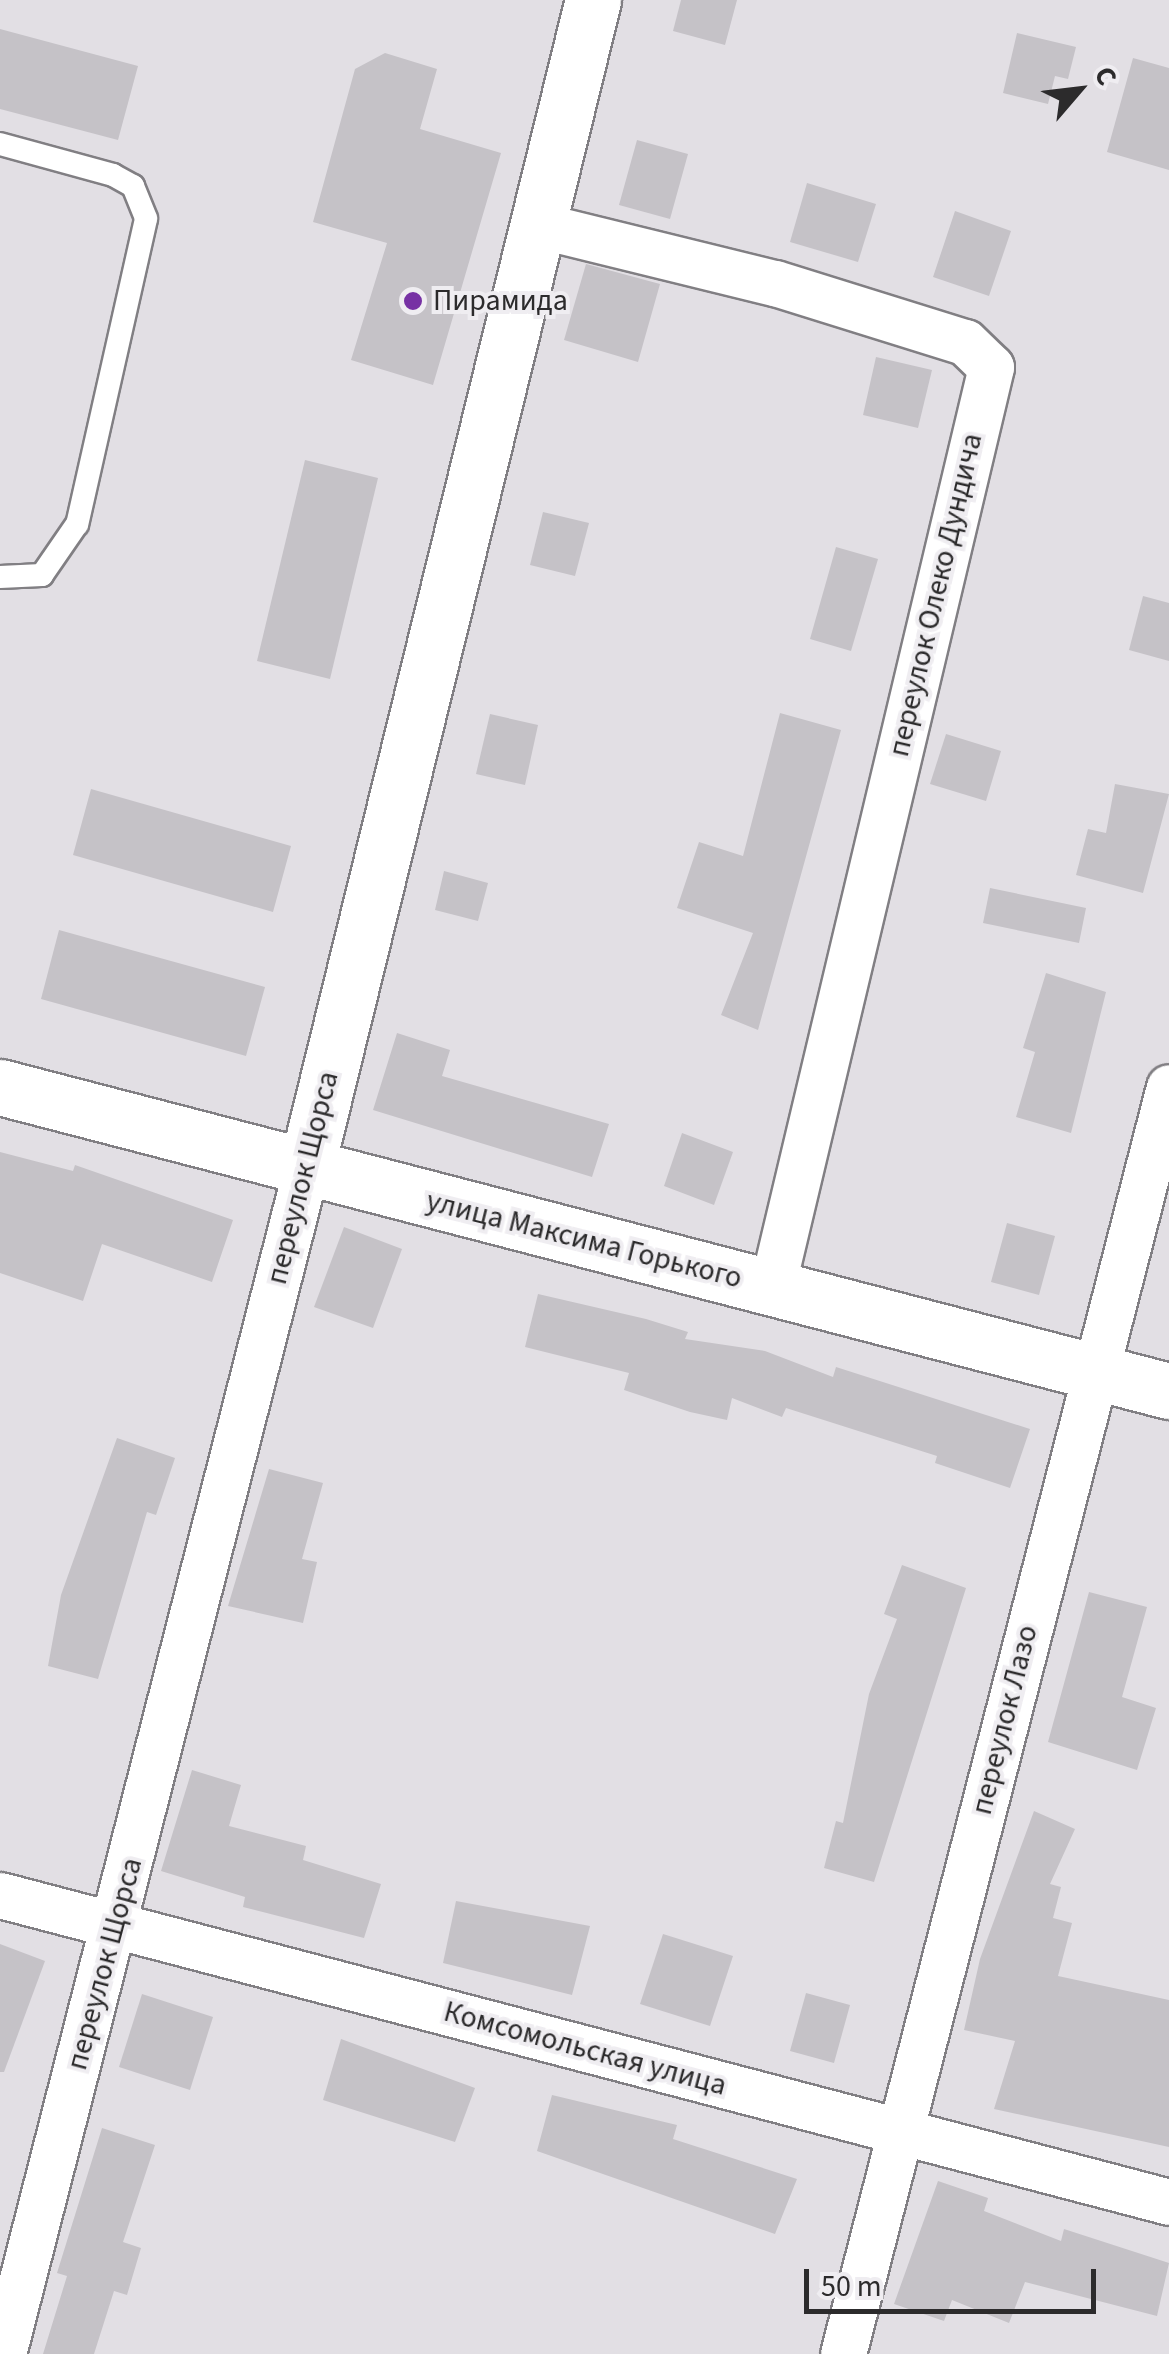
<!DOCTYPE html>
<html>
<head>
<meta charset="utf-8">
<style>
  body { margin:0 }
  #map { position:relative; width:1169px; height:2354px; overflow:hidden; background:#e2dfe4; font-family:"Source Sans 3",sans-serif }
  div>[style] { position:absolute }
  .building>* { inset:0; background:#c5c2c7 }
  .roads { filter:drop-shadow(2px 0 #817f83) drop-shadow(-2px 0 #817f83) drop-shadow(0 2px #817f83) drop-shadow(0 -2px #817f83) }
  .lane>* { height:22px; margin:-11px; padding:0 11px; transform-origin:11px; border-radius:11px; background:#fff }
  .street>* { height:45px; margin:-22.5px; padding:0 22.5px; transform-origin:22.5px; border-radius:22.5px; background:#fff }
  .secondary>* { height:55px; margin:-27.5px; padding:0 27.5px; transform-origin:27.5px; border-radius:27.5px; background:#fff }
  .dots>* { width:28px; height:28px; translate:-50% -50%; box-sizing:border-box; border:5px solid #efedf1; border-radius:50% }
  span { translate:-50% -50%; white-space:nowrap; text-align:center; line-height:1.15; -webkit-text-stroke:8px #efedf1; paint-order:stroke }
  .poi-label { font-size:30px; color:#2c2b2c }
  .left { translate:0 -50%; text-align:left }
  .street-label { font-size:30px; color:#2c2b2c }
  .north { position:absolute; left:1029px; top:40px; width:100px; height:100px; -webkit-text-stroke:8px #efedf1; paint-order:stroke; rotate:62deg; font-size:28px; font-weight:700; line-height:40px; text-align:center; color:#2c2b2c }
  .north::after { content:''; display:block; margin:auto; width:35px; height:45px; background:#2c2b2c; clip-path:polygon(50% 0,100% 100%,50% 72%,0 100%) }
  .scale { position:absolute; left:804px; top:2269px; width:292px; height:45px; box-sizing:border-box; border:5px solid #2c2b2c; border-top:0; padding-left:12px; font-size:30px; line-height:35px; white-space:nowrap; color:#2c2b2c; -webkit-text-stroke:8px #efedf1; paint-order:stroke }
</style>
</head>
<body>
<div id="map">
  <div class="building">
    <i style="clip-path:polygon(681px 0,737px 0,725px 45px,673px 31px)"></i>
    <i style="clip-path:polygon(0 29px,138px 66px,118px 140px,0 109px)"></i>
    <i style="clip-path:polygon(1017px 33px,1076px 47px,1068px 79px,1055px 76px,1048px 104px,1003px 93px)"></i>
    <i style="clip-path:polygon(385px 53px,437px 69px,420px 129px,501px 153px,433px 385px,351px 360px,387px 243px,313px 222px,355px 69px)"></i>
    <i style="clip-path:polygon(1133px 58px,1169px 68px,1169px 170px,1107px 152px)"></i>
    <i style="clip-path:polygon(637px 140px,688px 154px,670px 219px,619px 205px)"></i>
    <i style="clip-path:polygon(807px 183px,876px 204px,858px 262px,790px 242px)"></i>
    <i style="clip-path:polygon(955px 211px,1011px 231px,989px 296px,933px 277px)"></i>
    <i style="clip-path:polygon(586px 264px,660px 284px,638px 362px,564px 340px)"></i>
    <i style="clip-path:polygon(876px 357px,932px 370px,918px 428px,863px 415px)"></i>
    <i style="clip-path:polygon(305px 460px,378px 478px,330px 679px,257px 661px)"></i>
    <i style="clip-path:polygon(543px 512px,589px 523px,575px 576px,530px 565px)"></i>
    <i style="clip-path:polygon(836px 547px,878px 559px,851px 651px,810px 639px)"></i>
    <i style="clip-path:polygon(1143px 596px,1169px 603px,1169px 661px,1129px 650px)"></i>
    <i style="clip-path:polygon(780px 713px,841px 730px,758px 1030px,721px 1015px,753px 933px,677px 908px,699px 842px,743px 856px)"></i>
    <i style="clip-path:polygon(490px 714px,538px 725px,525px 785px,476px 774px)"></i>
    <i style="clip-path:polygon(946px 734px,1001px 751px,986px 801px,930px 784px)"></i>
    <i style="clip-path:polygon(1115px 784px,1169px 794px,1143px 893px,1076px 875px,1088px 829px,1106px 833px)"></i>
    <i style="clip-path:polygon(91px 789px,291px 846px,273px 912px,73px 855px)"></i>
    <i style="clip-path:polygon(444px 871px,488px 883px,478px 921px,435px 910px)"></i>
    <i style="clip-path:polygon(990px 888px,1086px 908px,1079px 943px,983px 923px)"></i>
    <i style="clip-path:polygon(59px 930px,265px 987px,246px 1056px,41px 999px)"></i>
    <i style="clip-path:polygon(1046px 973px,1106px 992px,1071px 1133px,1016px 1117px,1035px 1052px,1023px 1048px)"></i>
    <i style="clip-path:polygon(397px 1033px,450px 1050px,442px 1076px,609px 1124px,592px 1177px,373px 1110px)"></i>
    <i style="clip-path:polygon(682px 1133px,733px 1152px,714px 1205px,664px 1186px)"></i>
    <i style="clip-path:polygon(0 1152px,73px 1171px,75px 1165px,233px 1220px,212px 1282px,102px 1244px,83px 1301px,0 1273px)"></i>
    <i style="clip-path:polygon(1007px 1223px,1055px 1236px,1039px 1295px,991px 1282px)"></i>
    <i style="clip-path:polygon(344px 1227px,402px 1249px,373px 1328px,314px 1307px)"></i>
    <i style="clip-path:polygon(538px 1294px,646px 1319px,688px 1332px,685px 1339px,765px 1351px,833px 1377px,836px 1367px,1030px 1429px,1010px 1488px,935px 1463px,937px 1456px,786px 1408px,782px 1417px,732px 1398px,727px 1420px,690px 1412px,624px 1390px,629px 1373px,525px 1347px)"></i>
    <i style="clip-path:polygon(117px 1438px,175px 1458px,156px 1515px,147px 1512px,98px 1679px,48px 1666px,61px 1595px)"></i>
    <i style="clip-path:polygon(269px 1469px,323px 1483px,302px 1559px,317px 1562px,303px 1623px,228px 1606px)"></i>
    <i style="clip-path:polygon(902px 1565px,966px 1588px,874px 1882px,824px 1868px,836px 1821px,843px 1823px,869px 1694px,897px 1619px,884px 1614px)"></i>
    <i style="clip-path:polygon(1089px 1592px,1147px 1607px,1122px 1697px,1156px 1708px,1137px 1770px,1048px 1742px)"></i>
    <i style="clip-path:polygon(192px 1770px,241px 1785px,229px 1826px,306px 1846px,303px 1860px,381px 1884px,364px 1938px,243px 1907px,245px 1897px,161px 1871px)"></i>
    <i style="clip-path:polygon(1034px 1811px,1075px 1829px,1050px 1884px,1061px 1887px,1053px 1918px,1072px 1923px,1058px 1976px,1169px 2000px,1169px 2147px,994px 2109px,1015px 2041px,964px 2030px,980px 1959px)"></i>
    <i style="clip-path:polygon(456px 1901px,590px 1926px,572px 1995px,443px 1963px)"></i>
    <i style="clip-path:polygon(663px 1934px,733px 1956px,710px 2026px,640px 2004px)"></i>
    <i style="clip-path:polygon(0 1944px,45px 1961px,4px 2072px,0 2072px)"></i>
    <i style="clip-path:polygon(806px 1993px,850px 2005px,834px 2063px,790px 2051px)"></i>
    <i style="clip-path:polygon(142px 1994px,213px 2017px,190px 2090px,119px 2067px)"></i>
    <i style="clip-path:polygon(341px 2039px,475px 2088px,455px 2142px,323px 2100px)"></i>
    <i style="clip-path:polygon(552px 2095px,677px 2125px,673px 2139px,797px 2179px,775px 2234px,537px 2151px)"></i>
    <i style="clip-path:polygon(102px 2128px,155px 2145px,123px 2242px,141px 2248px,127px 2295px,114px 2291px,94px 2354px,43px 2354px,67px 2276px,57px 2273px)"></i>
    <i style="clip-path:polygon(938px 2181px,988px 2198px,984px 2211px,1061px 2241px,1064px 2229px,1169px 2263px,1157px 2316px,1025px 2282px,1009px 2323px,952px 2300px,944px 2321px,894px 2304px)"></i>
  </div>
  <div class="roads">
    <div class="lane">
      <i style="left:0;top:144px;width:117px;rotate:15.3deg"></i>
      <i style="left:113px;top:175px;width:23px;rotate:29deg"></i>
      <i style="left:133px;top:186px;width:35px;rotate:68deg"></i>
      <i style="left:146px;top:219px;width:313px;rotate:102.7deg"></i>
      <i style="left:77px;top:524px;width:62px;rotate:124.5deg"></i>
      <i style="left:42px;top:575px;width:42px;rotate:177.3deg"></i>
    </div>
    <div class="street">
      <i style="left:538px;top:225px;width:244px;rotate:13.8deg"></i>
      <i style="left:775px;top:283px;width:199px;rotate:17.3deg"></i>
      <i style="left:965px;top:342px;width:36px;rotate:44deg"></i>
      <i style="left:991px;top:367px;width:947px;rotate:103.38deg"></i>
      <i style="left:0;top:1895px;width:1209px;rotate:14.71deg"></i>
      <i style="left:3px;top:2354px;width:1223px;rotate:-75.66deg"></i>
      <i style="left:843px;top:2354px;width:1308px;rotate:-75.57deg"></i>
    </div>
    <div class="secondary">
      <i style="left:0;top:1087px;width:1208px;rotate:14.58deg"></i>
      <i style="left:306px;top:1169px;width:1204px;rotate:-76.21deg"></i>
    </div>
  </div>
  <div class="dots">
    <i style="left:413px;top:301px;background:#7731a4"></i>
  </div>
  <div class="poi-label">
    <span class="left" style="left:433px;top:301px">Пирамида</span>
  </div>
  <div class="street-label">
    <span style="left:936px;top:595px;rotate:-77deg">переулок Олеко Дундича</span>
    <span style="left:303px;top:1178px;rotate:-76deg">переулок Щорса</span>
    <span style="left:584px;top:1240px;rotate:14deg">улица Максима Горького</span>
    <span style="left:1005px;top:1720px;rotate:-76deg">переулок Лазо</span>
    <span style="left:105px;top:1964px;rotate:-75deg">переулок Щорса</span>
    <span style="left:585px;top:2049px;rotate:15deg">Комсомольская улица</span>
  </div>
  <div class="north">С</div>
  <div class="scale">50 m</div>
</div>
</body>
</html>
